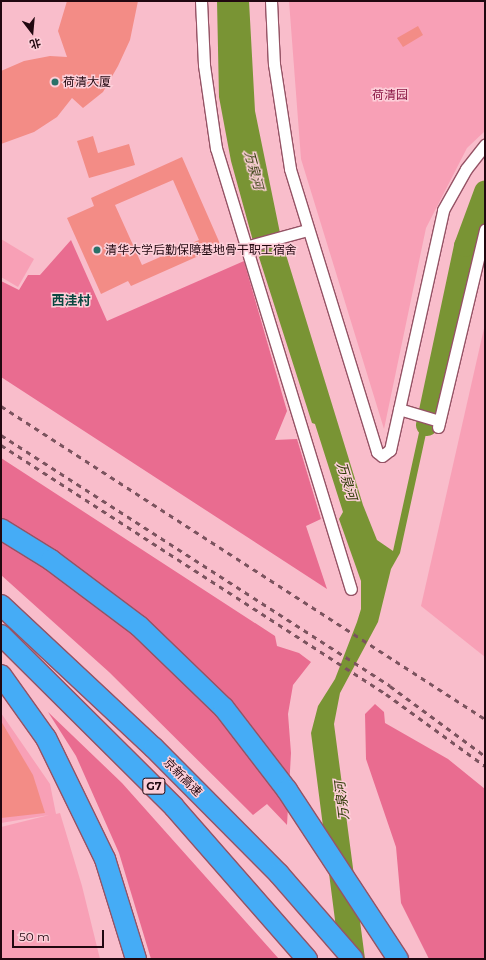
<!DOCTYPE html>
<html>
<head>
<meta charset="utf-8">
<style>
  body { margin:0 }
  #map { position:relative; width:486px; height:960px; overflow:hidden; background:#f9bdcb; font-family:Montserrat,"Noto Sans SC",sans-serif }
  div>[style] { position:absolute }
  .green>* { inset:0; background:#f8a0b6 }
  .forest>* { inset:0; background:#e96c90 }
  .water>* { inset:0; background:#799434 }
  .river>* { height:22px; margin:-11px; padding:0 11px; transform-origin:11px; border-radius:11px; background:#799434 }
  .building>* { inset:0; background:#f38c86 }
  .roads { filter:drop-shadow(1px 0 #955365) drop-shadow(-1px 0 #955365) drop-shadow(0 1px #955365) drop-shadow(0 -1px #955365) }
  .street>* { height:11px; margin:-5.5px; padding:0 5.5px; transform-origin:5.5px; border-radius:5.5px; background:#fff }
  .highway>* { height:20px; margin:-10px; padding:0 10px; transform-origin:10px; border-radius:10px; background:#45acf6 }
  .rail>* { height:3px; margin-top:-1.5px; transform-origin:0; background:repeating-linear-gradient(90deg,#7b535e 0 5px,transparent 0 10px) }
  .dots>* { width:11px; height:11px; translate:-50% -50%; box-sizing:border-box; border:2px solid #fdcfd9; border-radius:50% }
  span { translate:-50% -50%; white-space:nowrap; text-align:center; line-height:1.15; -webkit-text-stroke:3px #fdcfd9; paint-order:stroke }
  .shield-label span { padding:1px 3px; background:#fdcfd9; border:1px solid; border-radius:3px; -webkit-text-stroke-width:0 }
  .shield-label { font-size:11px; color:#210810; font-weight:700 }
  .poi-label { font-size:12px; color:#210810 }
  .left { translate:0 -50%; text-align:left }
  .park-label { font-size:12px; color:#8b1945 }
  .street-label { font-size:12px; color:#210810 }
  .water-label { font-size:13px; color:#2c3904; font-style:italic }
  .neighbourhood-label { font-size:13px; color:#0a4841; font-weight:700 }
  .frame { position:absolute; inset:0; border:2px solid #210810; pointer-events:none }
  .north { position:absolute; left:12px; top:12px; width:40px; height:40px; -webkit-text-stroke:3px #fdcfd9; paint-order:stroke; rotate:164deg; font-size:11px; font-weight:700; line-height:16px; text-align:center; color:#210810 }
  .north::after { content:''; display:block; margin:auto; width:14px; height:18px; background:#210810; clip-path:polygon(50% 0,100% 100%,50% 72%,0 100%) }
  .scale { position:absolute; left:12px; top:930px; width:92px; height:18px; box-sizing:border-box; border:2px solid #210810; border-top:0; padding-left:5px; font-size:12px; line-height:14px; white-space:nowrap; color:#210810; -webkit-text-stroke:3px #fdcfd9; paint-order:stroke }
</style>
</head>
<body>
<div id="map">
  <div class="green">
    <i style="clip-path:polygon(289px 1px,485px 1px,485px 131px,467px 148px,426px 228px,384px 429px,301px 159px)"></i>
    <i style="clip-path:polygon(1px 239px,34px 259px,18px 287px,1px 277px)"></i>
    <i style="clip-path:polygon(485px 324px,485px 657px,421px 606px)"></i>
    <i style="clip-path:polygon(1px 713px,50px 784px,56px 814px,60px 813px,82px 886px,100px 959px,1px 959px,1px 827px,49px 815px,1px 823px)"></i>
  </div>
  <div class="forest">
    <i style="clip-path:polygon(71px 240px,107px 321px,244px 261px,287px 411px,275px 440px,297px 439px,321px 519px,306px 526px,327px 589px,1px 377px,1px 281px,19px 290px,28px 275px,40px 275px)"></i>
    <i style="clip-path:polygon(1px 458px,275px 636px,277px 646px,299px 653px,311px 662px,293px 685px,288px 714px,291px 753px,287px 825px,267px 804px,253px 815px,109px 672px,1px 575px)"></i>
    <i style="clip-path:polygon(375px 704px,384px 712px,385px 723px,448px 759px,485px 789px,485px 959px,429px 959px,401px 903px,396px 847px,366px 759px,365px 714px)"></i>
    <i style="clip-path:polygon(48px 712px,122px 783px,279px 959px,151px 959px,119px 853px,76px 756px)"></i>
  </div>
  <div class="water">
    <i style="clip-path:polygon(217px 1px,249px 1px,255px 111px,280px 233px,253px 241px,231px 161px,219px 97px)"></i>
    <i style="clip-path:polygon(283px 245px,363px 505px,377px 540px,393px 551px,427px 396px,434px 397px,400px 553px,391px 569px,378px 622px,340px 693px,334px 724px,365px 959px,340px 959px,311px 733px,318px 706px,335px 679px,357px 622px,361px 609px,361px 581px,339px 519px,343px 512px,315px 424px,312px 423px,257px 251px)"></i>
  </div>
  <div class="river">
    <i style="left:427px;top:425px;width:183px;rotate:-78deg"></i>
    <i style="left:465px;top:246px;width:58px;rotate:-69.7deg"></i>
  </div>
  <div class="building">
    <i style="clip-path:polygon(67px 1px,138px 1px,130px 40px,118px 66px,103px 92px,83px 108px,72px 98px,57px 117px,34px 132px,1px 144px,1px 71px,24px 61px,50px 56px,67px 57px,58px 31px)"></i>
    <i style="clip-path:polygon(418px 26px,423px 35px,403px 47px,397px 38px)"></i>
    <i style="clip-path:polygon(93px 136px,98px 153px,129px 144px,135px 165px,89px 178px,77px 141px)"></i>
    <i style="clip-path:polygon(evenodd,182px 157px,221px 246px,131px 286px,128px 281px,101px 294px,67px 218px,94px 206px,91px 198px,182px 157px,173px 180px,199px 240px,142px 265px,115px 205px,173px 180px)"></i>
    <i style="clip-path:polygon(1px 721px,33px 775px,45px 813px,1px 818px)"></i>
  </div>
  <div class="roads">
    <div class="street">
      <i style="left:201px;top:1px;width:64px;rotate:87.3deg"></i>
      <i style="left:204px;top:65px;width:84px;rotate:81.8deg"></i>
      <i style="left:216px;top:148px;width:461px;rotate:73deg"></i>
      <i style="left:271px;top:1px;width:63px;rotate:87.3deg"></i>
      <i style="left:274px;top:64px;width:106px;rotate:81.3deg"></i>
      <i style="left:290px;top:169px;width:296px;rotate:72.9deg"></i>
      <i style="left:377px;top:452px;width:6px;rotate:39deg"></i>
      <i style="left:382px;top:456px;width:10px;rotate:-37deg"></i>
      <i style="left:390px;top:450px;width:246px;rotate:-77.5deg"></i>
      <i style="left:443px;top:210px;width:47px;rotate:-60.7deg"></i>
      <i style="left:466px;top:169px;width:31px;rotate:-52deg"></i>
      <i style="left:245px;top:247px;width:64px;rotate:-15.3deg"></i>
      <i style="left:399px;top:409px;width:42px;rotate:16.7deg"></i>
      <i style="left:438px;top:427px;width:203px;rotate:-76.6deg"></i>
    </div>
    <div class="highway">
      <i style="left:1px;top:529px;width:59px;rotate:31.8deg"></i>
      <i style="left:51px;top:560px;width:110px;rotate:36.9deg"></i>
      <i style="left:139px;top:626px;width:118px;rotate:44deg"></i>
      <i style="left:224px;top:708px;width:103px;rotate:52.5deg"></i>
      <i style="left:287px;top:790px;width:202px;rotate:56.7deg"></i>
      <i style="left:1px;top:605px;width:209px;rotate:43.1deg"></i>
      <i style="left:154px;top:748px;width:177px;rotate:45.2deg"></i>
      <i style="left:279px;top:874px;width:113px;rotate:49deg"></i>
      <i style="left:1px;top:635px;width:244px;rotate:44.8deg"></i>
      <i style="left:174px;top:807px;width:202px;rotate:48.8deg"></i>
      <i style="left:1px;top:675px;width:77px;rotate:54.5deg"></i>
      <i style="left:46px;top:738px;width:135px;rotate:64deg"></i>
      <i style="left:105px;top:859px;width:105px;rotate:72.8deg"></i>
    </div>
  </div>
  <div class="rail">
    <i style="left:1px;top:406px;width:576px;rotate:32.89deg"></i>
    <i style="left:1px;top:435px;width:463px;rotate:32.8deg"></i>
    <i style="left:390px;top:686px;width:118px;rotate:36.4deg"></i>
    <i style="left:1px;top:445px;width:459px;rotate:32.9deg"></i>
    <i style="left:386px;top:694px;width:122px;rotate:36deg"></i>
  </div>
  <div class="dots">
    <i style="left:55px;top:82px;background:#2a7168"></i>
    <i style="left:97px;top:250px;background:#2a7168"></i>
  </div>
  <div class="shield-label">
    <span style="left:154px;top:786px">G7</span>
  </div>
  <div class="poi-label">
    <span class="left" style="left:63px;top:82px">荷清大厦</span>
    <span class="left" style="left:105px;top:250px">清华大学后勤保障基地骨干职工宿舍</span>
  </div>
  <div class="park-label">
    <span style="left:390px;top:95px">荷清园</span>
  </div>
  <div class="street-label">
    <span style="left:183px;top:777px;rotate:45deg">京新高速</span>
  </div>
  <div class="water-label">
    <span style="left:254px;top:170px;rotate:75deg">万泉河</span>
    <span style="left:347px;top:481px;rotate:73deg">万泉河</span>
    <span style="left:342px;top:801px;rotate:-97deg">万泉河</span>
  </div>
  <div class="neighbourhood-label">
    <span style="left:71px;top:300px">西洼村</span>
  </div>
  <div class="frame"></div>
  <div class="north">北</div>
  <div class="scale">50 m</div>
</div>
</body>
</html>
